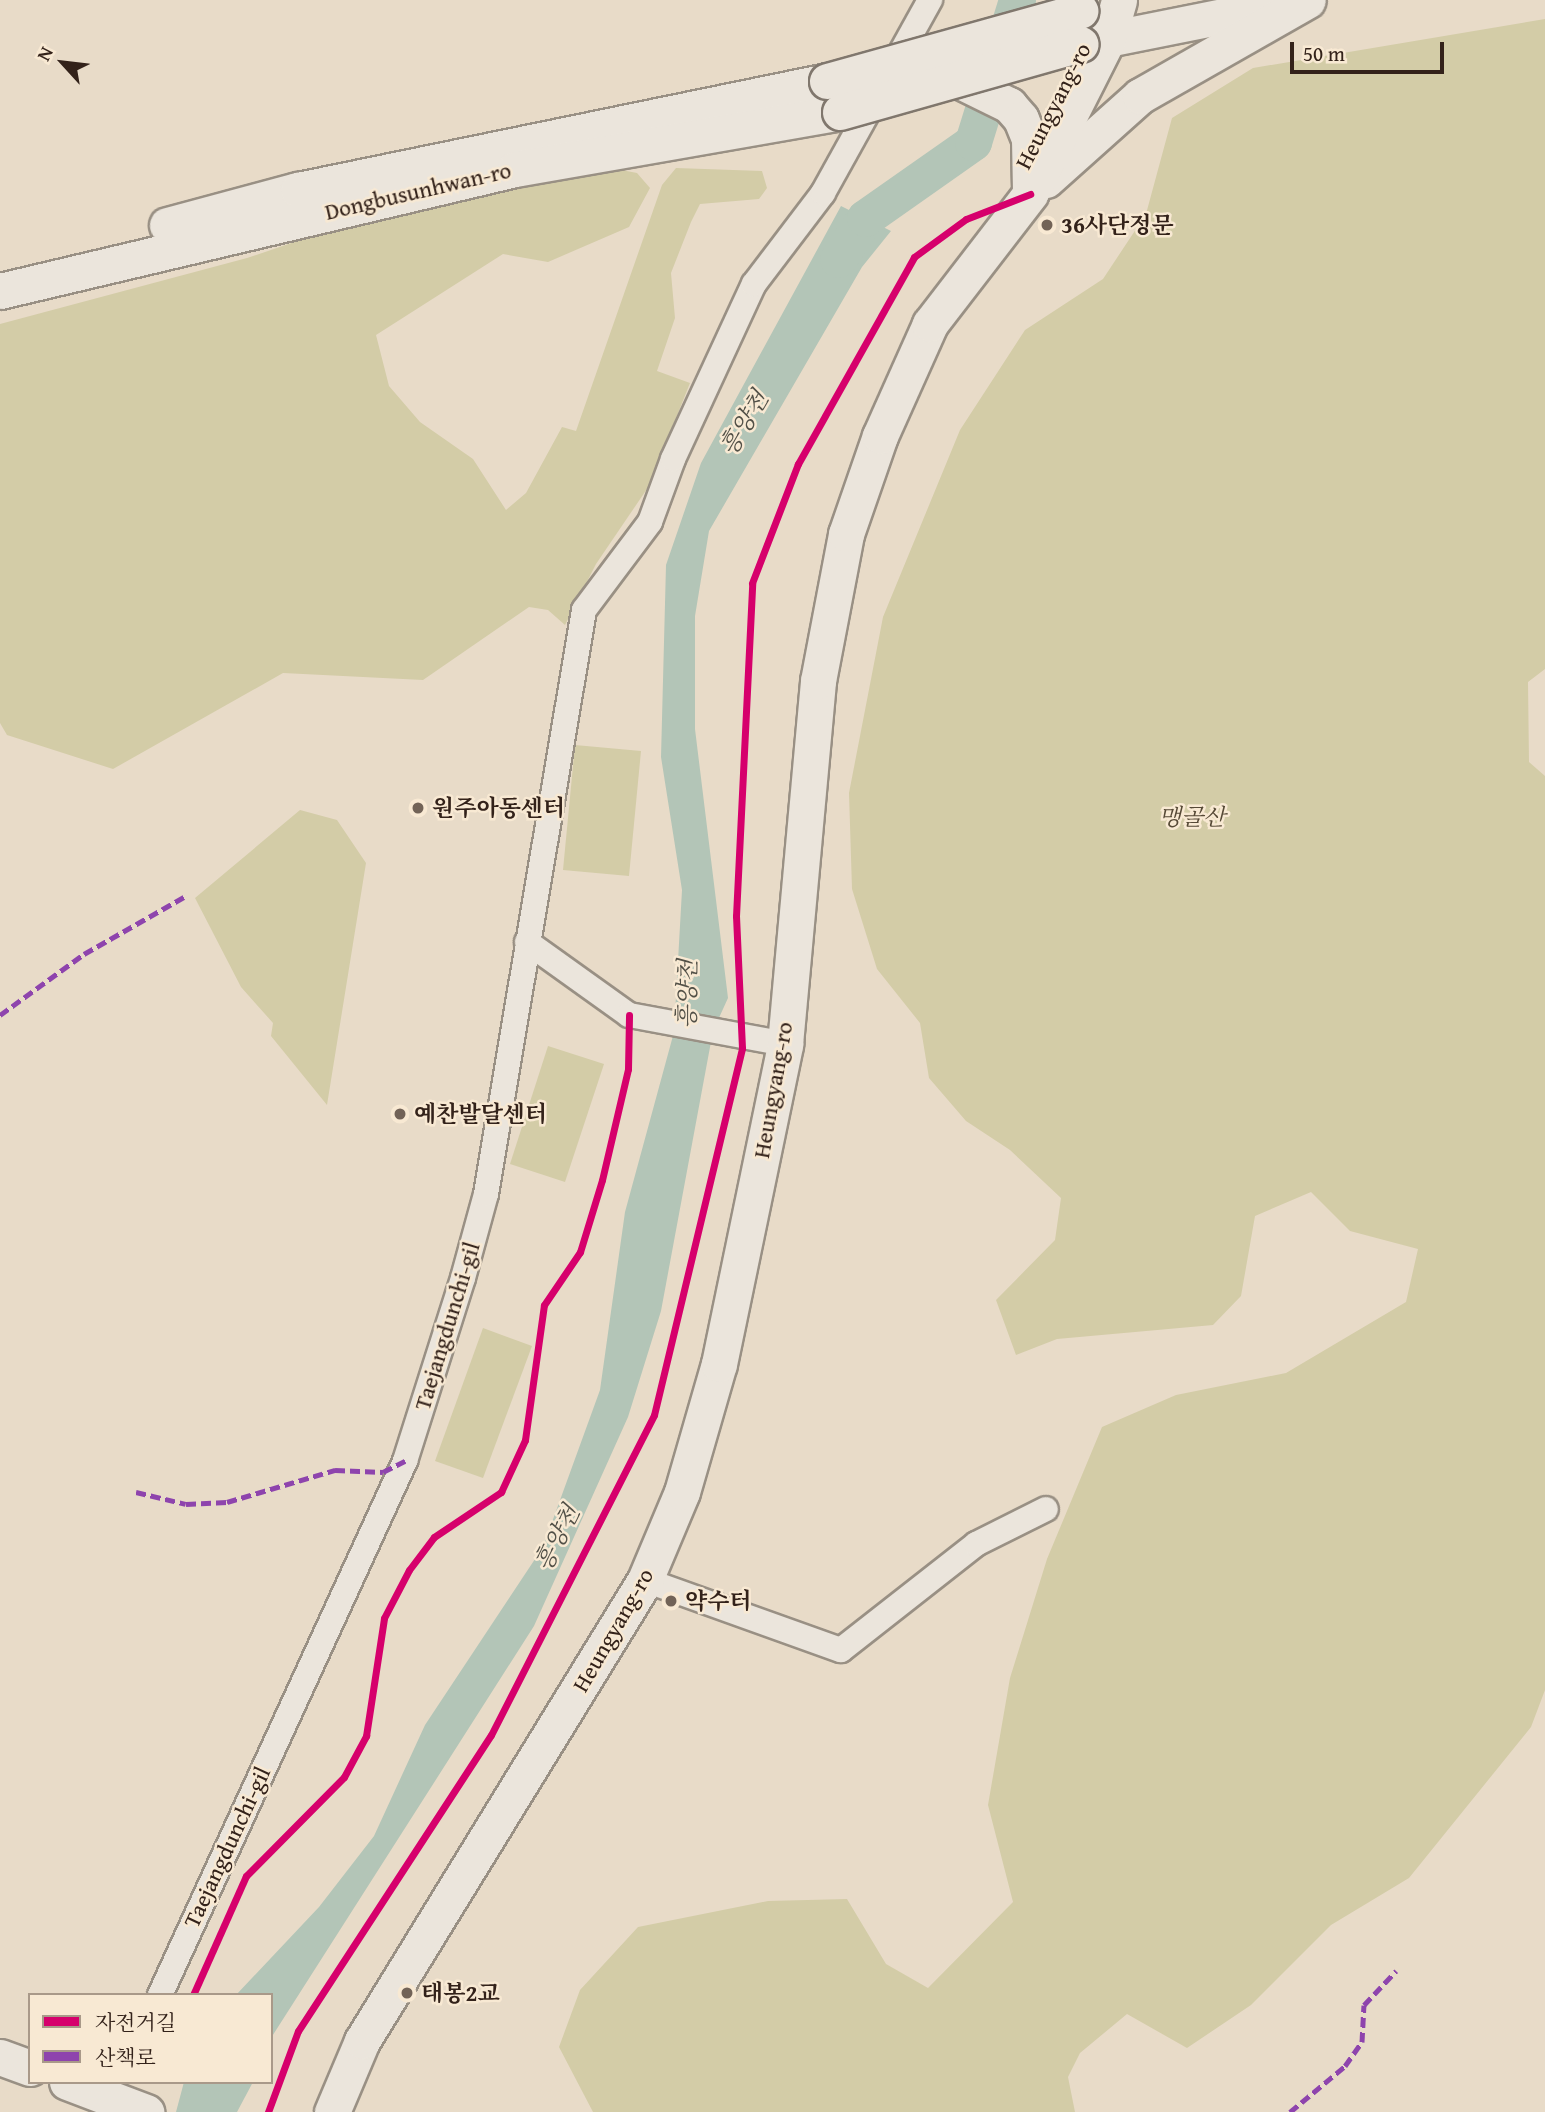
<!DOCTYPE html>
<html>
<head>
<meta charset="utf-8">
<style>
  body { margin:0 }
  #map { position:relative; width:1545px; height:2112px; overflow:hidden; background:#e8dbc8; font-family:"Gentium Book Plus","Noto Serif KR",serif }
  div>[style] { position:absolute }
  .green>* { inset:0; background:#d3cca7 }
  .water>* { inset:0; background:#b3c5b7 }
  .river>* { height:37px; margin:-18.5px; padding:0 18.5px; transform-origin:18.5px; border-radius:18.5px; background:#b3c5b7 }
  .roads { filter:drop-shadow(2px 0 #999084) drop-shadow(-2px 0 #999084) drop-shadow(0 2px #999084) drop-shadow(0 -2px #999084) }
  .street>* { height:24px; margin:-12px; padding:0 12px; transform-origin:12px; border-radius:12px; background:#ebe5dc }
  .secondary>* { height:35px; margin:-17.5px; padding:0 17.5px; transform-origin:17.5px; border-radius:17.5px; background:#ebe5dc }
  .bridges { filter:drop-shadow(2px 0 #80776d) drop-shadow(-2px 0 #80776d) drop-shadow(0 2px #80776d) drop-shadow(0 -2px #80776d) }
  .secondary-bridge>* { height:35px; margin:-17.5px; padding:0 17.5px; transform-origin:17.5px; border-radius:17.5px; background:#ebe5dc }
  .quiet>* { height:5px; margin-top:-2.5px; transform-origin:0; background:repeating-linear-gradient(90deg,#8e44ad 0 10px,transparent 0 15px) }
  .cycleway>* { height:7px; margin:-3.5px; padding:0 3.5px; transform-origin:3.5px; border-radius:3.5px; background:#d6006c }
  .dots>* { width:19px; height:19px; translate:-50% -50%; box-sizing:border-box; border:4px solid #f8e9d3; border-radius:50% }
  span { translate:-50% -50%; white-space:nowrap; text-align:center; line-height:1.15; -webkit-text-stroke:5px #f8e9d3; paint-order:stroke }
  .street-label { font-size:23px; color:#33221a }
  .poi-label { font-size:23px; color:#33221a; font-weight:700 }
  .left { translate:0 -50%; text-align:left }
  .park-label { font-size:23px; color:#564936; font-style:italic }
  .water-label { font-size:24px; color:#525047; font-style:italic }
  .legend { position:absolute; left:28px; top:1993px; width:245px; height:91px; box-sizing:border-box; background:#f8e9d3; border:2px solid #a99989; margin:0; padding:9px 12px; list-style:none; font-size:21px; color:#33221a }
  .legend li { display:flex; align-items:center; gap:14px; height:35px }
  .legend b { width:35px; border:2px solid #a99989 }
  .north { position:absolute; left:28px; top:28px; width:70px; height:70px; -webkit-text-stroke:5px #f8e9d3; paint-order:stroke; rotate:297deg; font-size:19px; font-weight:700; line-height:28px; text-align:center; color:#33221a }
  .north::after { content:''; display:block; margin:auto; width:24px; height:32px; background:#33221a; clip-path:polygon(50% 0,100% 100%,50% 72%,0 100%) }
  .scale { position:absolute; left:1290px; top:42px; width:154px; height:32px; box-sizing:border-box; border:4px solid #33221a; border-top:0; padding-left:9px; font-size:21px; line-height:24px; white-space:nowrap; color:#33221a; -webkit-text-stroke:5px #f8e9d3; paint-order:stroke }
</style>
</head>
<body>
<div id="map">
  <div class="green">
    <i style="clip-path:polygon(1545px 19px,1545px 669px,1528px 682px,1529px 762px,1545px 776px,1545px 1690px,1531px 1727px,1409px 1878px,1331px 1925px,1251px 2005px,1187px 2048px,1127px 2014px,1080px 2053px,1068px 2077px,1075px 2112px,593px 2112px,559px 2047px,580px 1990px,638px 1927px,768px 1901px,847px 1899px,886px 1964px,928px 1988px,1013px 1902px,988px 1805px,1010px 1678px,1047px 1559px,1102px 1427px,1176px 1395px,1286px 1373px,1406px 1302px,1418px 1249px,1350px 1231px,1311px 1192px,1255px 1216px,1241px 1296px,1213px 1325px,1057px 1339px,1016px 1355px,996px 1300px,1055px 1240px,1061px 1198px,1010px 1150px,966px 1121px,929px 1078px,920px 1023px,877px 969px,852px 889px,849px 793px,883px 617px,960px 430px,1025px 330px,1103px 279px,1146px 214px,1172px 118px,1253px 68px)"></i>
    <i style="clip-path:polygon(606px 167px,637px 173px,650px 188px,629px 227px,548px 262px,503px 254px,376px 335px,389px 386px,420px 422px,473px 459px,506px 510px,526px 493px,562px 427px,576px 431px,662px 185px,676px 168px,762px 171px,767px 188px,759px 199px,700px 204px,691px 222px,671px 273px,675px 318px,657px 371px,690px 383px,649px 486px,596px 564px,565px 625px,548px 610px,529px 607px,423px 680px,283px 673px,113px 769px,7px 735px,0 723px,0 324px,247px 258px,415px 201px)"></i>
    <i style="clip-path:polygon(575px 745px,641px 751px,629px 876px,563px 870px)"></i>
    <i style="clip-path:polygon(300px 810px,337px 820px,366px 863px,327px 1105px,271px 1036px,273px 1023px,241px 987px,195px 898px)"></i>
    <i style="clip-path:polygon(548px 1046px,604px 1064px,565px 1182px,510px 1164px)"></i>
    <i style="clip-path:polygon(483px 1328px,532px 1346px,483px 1478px,435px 1461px)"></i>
  </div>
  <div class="water">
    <i style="clip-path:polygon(841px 206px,891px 231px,862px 267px,709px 531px,695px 616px,695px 729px,728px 998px,713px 1031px,661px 1311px,628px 1417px,534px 1626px,271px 2038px,271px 1995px,236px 1995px,319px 1907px,374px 1836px,425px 1725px,543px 1547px,600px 1390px,625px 1212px,674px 1032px,682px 890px,661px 757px,666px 565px,701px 463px)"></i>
    <i style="clip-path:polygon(184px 2082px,253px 2082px,237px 2112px,176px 2112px)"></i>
  </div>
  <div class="river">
    <i style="left:838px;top:259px;width:49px;rotate:-56.6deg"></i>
    <i style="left:865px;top:218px;width:132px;rotate:-35.1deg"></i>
    <i style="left:973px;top:142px;width:149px;rotate:-72.8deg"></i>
  </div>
  <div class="roads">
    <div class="street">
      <i style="left:527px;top:942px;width:125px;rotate:35.6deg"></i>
      <i style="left:629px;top:1015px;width:159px;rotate:10.5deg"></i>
      <i style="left:645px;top:1580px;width:208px;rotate:19.7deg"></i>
      <i style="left:841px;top:1650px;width:172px;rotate:-38.1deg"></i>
      <i style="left:976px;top:1544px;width:78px;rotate:-26.6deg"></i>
      <i style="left:160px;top:1995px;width:588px;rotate:-65.35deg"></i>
      <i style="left:405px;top:1461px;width:192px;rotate:-72.4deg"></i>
      <i style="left:463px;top:1278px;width:87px;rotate:-74.7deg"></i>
      <i style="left:486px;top:1194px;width:592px;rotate:-80.47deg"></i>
      <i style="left:584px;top:610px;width:110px;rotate:-53.1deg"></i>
      <i style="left:650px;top:522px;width:67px;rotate:-69.9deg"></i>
      <i style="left:673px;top:459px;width:193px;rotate:-65.2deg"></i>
      <i style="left:754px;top:284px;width:114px;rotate:-52.8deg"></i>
      <i style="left:823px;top:193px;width:221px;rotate:-61deg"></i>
    </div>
    <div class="secondary">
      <i style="left:1088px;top:43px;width:200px;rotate:-11.3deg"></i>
      <i style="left:960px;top:81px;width:55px;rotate:26.1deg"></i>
      <i style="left:1009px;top:105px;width:18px;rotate:49deg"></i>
      <i style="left:1021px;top:119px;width:22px;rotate:68deg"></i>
      <i style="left:1029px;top:139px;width:52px;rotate:88.9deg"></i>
      <i style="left:1046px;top:180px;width:126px;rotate:-41.8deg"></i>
      <i style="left:1140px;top:96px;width:193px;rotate:-29.7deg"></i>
      <i style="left:167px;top:225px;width:136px;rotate:-15deg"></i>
      <i style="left:298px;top:190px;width:540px;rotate:-11.64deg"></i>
      <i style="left:0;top:291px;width:529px;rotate:-13.33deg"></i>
      <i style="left:515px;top:169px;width:330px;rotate:-9.9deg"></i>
      <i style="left:0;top:2057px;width:32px;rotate:20deg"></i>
      <i style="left:67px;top:2082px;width:85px;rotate:20.8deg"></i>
      <i style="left:332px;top:2112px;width:77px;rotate:-67.1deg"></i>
      <i style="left:362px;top:2041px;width:541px;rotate:-58.45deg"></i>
      <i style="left:645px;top:1580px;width:95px;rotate:-67.2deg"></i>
      <i style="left:682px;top:1492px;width:133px;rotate:-73.9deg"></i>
      <i style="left:719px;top:1364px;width:327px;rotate:-78.3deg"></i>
      <i style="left:785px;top:1044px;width:364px;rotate:-84.8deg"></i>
      <i style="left:818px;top:681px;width:150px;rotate:-79.2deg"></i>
      <i style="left:846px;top:534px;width:104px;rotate:-70.9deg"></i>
      <i style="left:880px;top:436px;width:123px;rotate:-65.9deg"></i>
      <i style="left:930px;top:324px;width:164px;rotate:-52.4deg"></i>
      <i style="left:1030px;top:194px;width:174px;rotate:-63.3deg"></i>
      <i style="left:1108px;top:39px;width:40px;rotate:-74deg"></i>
    </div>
  </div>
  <div class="bridges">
    <div class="secondary-bridge">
      <i style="left:827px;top:81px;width:263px;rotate:-15.5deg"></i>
      <i style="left:840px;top:112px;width:250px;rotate:-15.8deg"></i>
    </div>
  </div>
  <div class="quiet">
    <i style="left:0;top:1015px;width:104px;rotate:-36deg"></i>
    <i style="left:84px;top:954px;width:115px;rotate:-29.7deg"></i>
    <i style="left:136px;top:1492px;width:51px;rotate:13.5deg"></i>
    <i style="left:186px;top:1504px;width:41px;rotate:-2.8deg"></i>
    <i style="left:227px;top:1502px;width:113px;rotate:-16.5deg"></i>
    <i style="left:335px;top:1470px;width:48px;rotate:2.4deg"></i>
    <i style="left:383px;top:1472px;width:25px;rotate:-27deg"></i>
    <i style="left:1290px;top:2112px;width:72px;rotate:-39.9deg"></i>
    <i style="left:1345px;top:2066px;width:29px;rotate:-55deg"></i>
    <i style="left:1362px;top:2042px;width:37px;rotate:-87deg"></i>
    <i style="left:1364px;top:2005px;width:47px;rotate:-46.7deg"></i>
  </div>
  <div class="cycleway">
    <i style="left:193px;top:1995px;width:130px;rotate:-66deg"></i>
    <i style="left:246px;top:1876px;width:139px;rotate:-45.3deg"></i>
    <i style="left:344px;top:1777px;width:47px;rotate:-61.8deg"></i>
    <i style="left:366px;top:1736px;width:119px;rotate:-81.3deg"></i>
    <i style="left:384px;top:1618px;width:54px;rotate:-62.5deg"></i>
    <i style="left:409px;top:1570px;width:41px;rotate:-52.9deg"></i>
    <i style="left:434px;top:1537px;width:81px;rotate:-33.9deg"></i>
    <i style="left:501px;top:1492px;width:57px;rotate:-65.2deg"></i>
    <i style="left:525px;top:1440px;width:136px;rotate:-82deg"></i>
    <i style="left:544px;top:1305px;width:64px;rotate:-55.8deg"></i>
    <i style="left:580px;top:1252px;width:75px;rotate:-73deg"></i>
    <i style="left:602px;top:1180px;width:114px;rotate:-76.8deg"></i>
    <i style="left:628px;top:1069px;width:54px;rotate:-88.9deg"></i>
    <i style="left:268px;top:2112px;width:86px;rotate:-69.7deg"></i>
    <i style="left:298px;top:2031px;width:353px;rotate:-56.9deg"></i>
    <i style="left:491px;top:1735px;width:359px;rotate:-63deg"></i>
    <i style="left:654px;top:1415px;width:377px;rotate:-76.5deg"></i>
    <i style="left:742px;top:1048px;width:132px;rotate:-92.6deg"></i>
    <i style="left:736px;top:916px;width:333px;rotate:-87.2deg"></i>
    <i style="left:752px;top:583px;width:128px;rotate:-68.9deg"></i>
    <i style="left:798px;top:464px;width:237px;rotate:-60.7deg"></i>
    <i style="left:914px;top:257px;width:64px;rotate:-36.2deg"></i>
    <i style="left:966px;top:219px;width:69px;rotate:-21.3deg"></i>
  </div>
  <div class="dots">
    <i style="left:1047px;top:225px;background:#726357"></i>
    <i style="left:418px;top:808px;background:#726357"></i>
    <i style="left:400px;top:1114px;background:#726357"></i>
    <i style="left:671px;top:1601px;background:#726357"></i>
    <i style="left:407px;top:1993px;background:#726357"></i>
  </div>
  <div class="street-label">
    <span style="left:1053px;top:106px;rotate:-63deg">Heungyang-ro</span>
    <span style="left:418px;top:191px;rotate:-13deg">Dongbusunhwan-ro</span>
    <span style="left:773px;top:1090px;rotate:-80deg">Heungyang-ro</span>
    <span style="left:447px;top:1326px;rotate:-73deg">Taejangdunchi-gil</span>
    <span style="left:613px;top:1630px;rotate:-60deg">Heungyang-ro</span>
    <span style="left:227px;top:1847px;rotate:-65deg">Taejangdunchi-gil</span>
  </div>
  <div class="poi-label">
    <span class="left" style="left:1061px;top:225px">36사단정문</span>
    <span class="left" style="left:432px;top:808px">원주아동센터</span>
    <span class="left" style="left:414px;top:1114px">예찬발달센터</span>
    <span class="left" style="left:685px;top:1601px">약수터</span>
    <span class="left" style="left:421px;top:1993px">태봉2교</span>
  </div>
  <div class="park-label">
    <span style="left:1192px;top:817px">맹골산</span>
  </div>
  <div class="water-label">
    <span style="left:744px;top:423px;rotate:-59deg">흥양천</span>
    <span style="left:687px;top:994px;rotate:-89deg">흥양천</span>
    <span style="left:557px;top:1538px;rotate:-63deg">흥양천</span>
  </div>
  <ul class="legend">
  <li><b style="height:9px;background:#d6006c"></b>자전거길</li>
  <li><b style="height:9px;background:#8e44ad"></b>산책로</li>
  </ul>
  <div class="north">N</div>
  <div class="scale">50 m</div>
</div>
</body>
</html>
